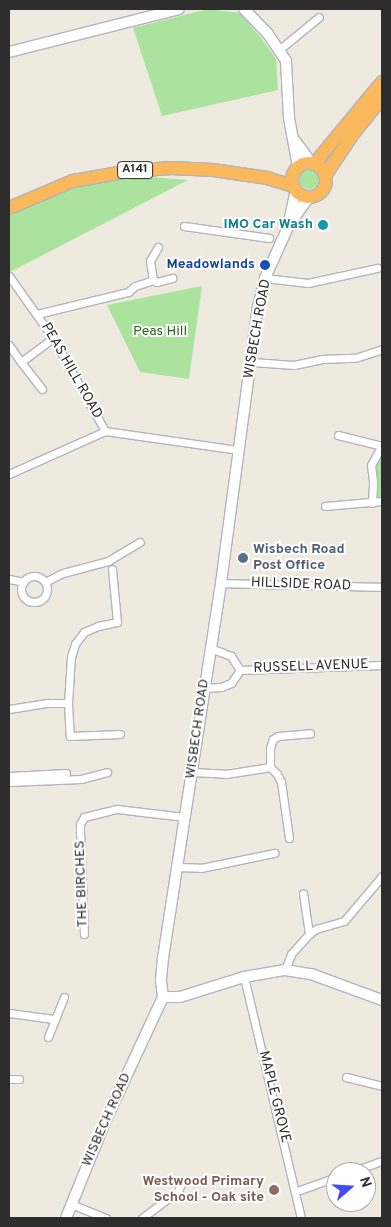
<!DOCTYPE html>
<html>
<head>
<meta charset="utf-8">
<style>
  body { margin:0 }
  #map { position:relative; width:391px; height:1227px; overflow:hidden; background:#eeeadf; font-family:Overpass,sans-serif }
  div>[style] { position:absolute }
  .green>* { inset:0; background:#abe39e }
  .round { border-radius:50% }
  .roads { filter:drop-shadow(1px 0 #b3b3bf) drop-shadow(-1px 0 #b3b3bf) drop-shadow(0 1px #b3b3bf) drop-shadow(0 -1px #b3b3bf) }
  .street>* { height:7px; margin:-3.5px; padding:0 3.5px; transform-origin:3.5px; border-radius:3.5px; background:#fff }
  .street>.ring { margin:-3.5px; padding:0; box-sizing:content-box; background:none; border:7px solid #fff; border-radius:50% }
  .secondary>* { height:10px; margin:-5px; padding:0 5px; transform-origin:5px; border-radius:5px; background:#fff }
  .highway>* { height:12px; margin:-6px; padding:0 6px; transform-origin:6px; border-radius:6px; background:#fbb95d }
  .highway>.ring { margin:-6px; padding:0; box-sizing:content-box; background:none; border:12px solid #fbb95d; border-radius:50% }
  .dots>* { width:14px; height:14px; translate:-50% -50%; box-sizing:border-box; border:2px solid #fff; border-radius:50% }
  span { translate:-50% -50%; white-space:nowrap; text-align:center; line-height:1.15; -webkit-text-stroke:4px #fff; paint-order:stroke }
  .shield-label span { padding:1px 4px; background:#fff; border:1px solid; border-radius:4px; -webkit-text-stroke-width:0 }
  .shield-label { font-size:12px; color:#2d2d2d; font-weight:700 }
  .culture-label { font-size:14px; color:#0d838f; font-weight:700 }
  .right { translate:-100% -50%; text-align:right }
  .transit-label { font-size:14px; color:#164399; font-weight:700 }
  .street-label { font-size:14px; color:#2d2d2d }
  .park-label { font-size:14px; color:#216a1c }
  .service-label { font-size:14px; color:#4e5e75; font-weight:700 }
  .left { translate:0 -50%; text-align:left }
  .education-label { font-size:14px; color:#785e54; font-weight:700 }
  .frame { position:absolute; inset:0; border:10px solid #2d2d2d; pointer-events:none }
  .north { position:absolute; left:326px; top:1162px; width:50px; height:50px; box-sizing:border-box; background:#fff; border:1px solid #ababab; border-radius:50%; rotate:71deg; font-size:14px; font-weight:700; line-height:20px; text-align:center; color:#2d2d2d }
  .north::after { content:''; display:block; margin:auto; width:18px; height:22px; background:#444bf6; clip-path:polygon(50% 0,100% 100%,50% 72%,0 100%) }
</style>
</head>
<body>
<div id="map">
  <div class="green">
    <i style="clip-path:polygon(208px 9px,240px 13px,262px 39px,276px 59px,278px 90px,162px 116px,133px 28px)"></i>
    <i class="round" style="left:299px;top:169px;width:20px;height:20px"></i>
    <i style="clip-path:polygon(151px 177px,188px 180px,10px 272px,9px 216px,33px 204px,74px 188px,112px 181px)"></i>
    <i style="clip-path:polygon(202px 286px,189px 379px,140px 372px,107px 305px)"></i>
    <i style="clip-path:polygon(382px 454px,382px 497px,376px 499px,375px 465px)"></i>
  </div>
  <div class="roads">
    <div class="street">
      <i style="left:280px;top:49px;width:50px;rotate:-39.4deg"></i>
      <i style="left:184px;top:226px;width:86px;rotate:8deg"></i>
      <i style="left:158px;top:247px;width:16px;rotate:120deg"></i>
      <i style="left:150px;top:261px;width:19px;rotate:81deg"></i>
      <i style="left:153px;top:280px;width:4px;rotate:27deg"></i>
      <i style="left:157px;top:282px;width:16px;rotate:-15deg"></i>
      <i style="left:9px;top:276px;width:76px;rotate:54.6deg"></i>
      <i style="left:53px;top:338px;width:107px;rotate:60.8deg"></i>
      <i style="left:105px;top:431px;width:134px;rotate:8.1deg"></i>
      <i style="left:265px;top:278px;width:43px;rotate:6.6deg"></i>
      <i style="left:308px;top:283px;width:71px;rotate:-12.3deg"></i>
      <i style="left:37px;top:314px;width:94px;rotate:-13.6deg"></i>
      <i style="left:128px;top:292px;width:9px;rotate:-41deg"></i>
      <i style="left:135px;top:286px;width:19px;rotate:-18deg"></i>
      <i style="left:9px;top:345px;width:21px;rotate:55deg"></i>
      <i style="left:252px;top:362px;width:42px;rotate:4.1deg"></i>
      <i style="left:294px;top:365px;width:29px;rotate:-12deg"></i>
      <i style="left:322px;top:359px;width:33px;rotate:-2deg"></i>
      <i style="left:355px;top:358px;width:28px;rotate:-18deg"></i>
      <i style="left:42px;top:389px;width:34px;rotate:-128deg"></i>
      <i style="left:21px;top:362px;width:40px;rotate:-37deg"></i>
      <i style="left:338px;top:435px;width:45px;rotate:14deg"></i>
      <i style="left:9px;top:474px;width:105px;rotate:-24.1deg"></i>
      <i style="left:372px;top:503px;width:22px;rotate:-87deg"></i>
      <i style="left:373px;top:481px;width:16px;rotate:-97deg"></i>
      <i style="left:371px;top:465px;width:23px;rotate:-61deg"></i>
      <i style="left:325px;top:506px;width:57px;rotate:-5deg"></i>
      <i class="ring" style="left:21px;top:576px;width:19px;height:19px"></i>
      <i style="left:9px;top:579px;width:15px;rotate:11deg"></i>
      <i style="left:45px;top:582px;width:20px;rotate:-27deg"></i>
      <i style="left:63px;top:573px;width:47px;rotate:-14.9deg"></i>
      <i style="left:108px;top:561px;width:37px;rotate:-31deg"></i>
      <i style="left:221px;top:583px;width:161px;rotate:1.4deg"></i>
      <i style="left:240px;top:670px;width:142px;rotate:-2deg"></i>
      <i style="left:204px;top:688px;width:17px;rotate:-3deg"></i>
      <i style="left:221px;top:687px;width:11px;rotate:-22deg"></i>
      <i style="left:231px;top:683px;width:16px;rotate:-55deg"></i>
      <i style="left:240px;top:670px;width:17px;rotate:-123deg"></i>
      <i style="left:231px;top:656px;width:22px;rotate:-159deg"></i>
      <i style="left:68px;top:703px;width:33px;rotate:87deg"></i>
      <i style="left:70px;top:736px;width:50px;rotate:-2.3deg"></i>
      <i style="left:9px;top:709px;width:39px;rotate:-9deg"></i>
      <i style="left:48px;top:703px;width:20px"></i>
      <i style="left:68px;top:703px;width:46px;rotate:-86.3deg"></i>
      <i style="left:71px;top:657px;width:14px;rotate:-73deg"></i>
      <i style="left:75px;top:644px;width:15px;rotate:-53deg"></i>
      <i style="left:84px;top:632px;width:15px;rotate:-23deg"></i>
      <i style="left:98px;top:626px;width:19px;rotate:-12deg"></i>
      <i style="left:117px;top:622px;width:53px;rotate:-95.4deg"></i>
      <i style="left:192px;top:772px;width:34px;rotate:3deg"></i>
      <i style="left:226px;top:774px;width:45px;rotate:-9deg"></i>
      <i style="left:9px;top:776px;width:57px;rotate:-3deg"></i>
      <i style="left:9px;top:782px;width:72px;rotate:-2.4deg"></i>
      <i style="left:81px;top:779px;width:27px;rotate:-15deg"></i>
      <i style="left:289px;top:838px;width:57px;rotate:-98.1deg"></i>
      <i style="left:281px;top:782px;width:9px;rotate:-117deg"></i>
      <i style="left:277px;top:774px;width:10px;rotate:-135deg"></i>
      <i style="left:270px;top:767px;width:19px;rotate:-90deg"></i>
      <i style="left:270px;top:748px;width:9px;rotate:-72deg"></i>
      <i style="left:273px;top:739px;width:6px;rotate:-31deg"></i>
      <i style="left:278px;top:736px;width:32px;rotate:-5deg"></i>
      <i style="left:177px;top:867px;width:24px;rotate:2deg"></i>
      <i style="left:201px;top:868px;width:75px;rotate:-11.6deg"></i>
      <i style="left:84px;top:934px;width:102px;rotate:-92.2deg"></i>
      <i style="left:80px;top:832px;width:8px;rotate:-90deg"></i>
      <i style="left:80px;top:824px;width:8px;rotate:-60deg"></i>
      <i style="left:84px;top:817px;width:34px;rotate:-14deg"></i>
      <i style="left:117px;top:809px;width:68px;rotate:6.7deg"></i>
      <i style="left:309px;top:934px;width:9px;rotate:-36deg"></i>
      <i style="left:316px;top:929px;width:29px;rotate:-16deg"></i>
      <i style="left:344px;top:921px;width:59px;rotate:-49.8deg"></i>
      <i style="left:285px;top:970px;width:17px;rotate:-69deg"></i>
      <i style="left:291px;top:954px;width:27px;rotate:-48deg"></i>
      <i style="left:309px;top:934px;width:41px;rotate:-98.3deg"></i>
      <i style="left:244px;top:977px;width:248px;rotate:76.7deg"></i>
      <i style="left:9px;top:1013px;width:45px;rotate:7.6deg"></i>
      <i style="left:48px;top:1037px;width:43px;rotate:-68.2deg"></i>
      <i style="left:346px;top:1077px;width:37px;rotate:14deg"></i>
      <i style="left:9px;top:1079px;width:10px"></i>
      <i style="left:351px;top:1172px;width:33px;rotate:-20deg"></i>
      <i style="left:297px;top:1191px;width:41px;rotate:-19.7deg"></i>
      <i style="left:71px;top:1204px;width:38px;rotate:22deg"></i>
      <i style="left:142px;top:1218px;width:45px;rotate:-36.9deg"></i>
      <i style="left:178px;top:1191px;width:8px;rotate:-67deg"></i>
    </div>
    <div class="secondary">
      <i style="left:244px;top:9px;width:35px;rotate:46deg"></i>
      <i style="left:268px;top:34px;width:32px;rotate:56deg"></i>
      <i style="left:286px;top:61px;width:57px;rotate:87deg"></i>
      <i style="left:289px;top:118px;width:50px;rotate:79.6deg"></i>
      <i style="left:9px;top:52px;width:175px;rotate:-14.2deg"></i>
      <i style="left:296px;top:142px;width:26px;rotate:54deg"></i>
      <i style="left:288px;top:226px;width:37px;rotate:-54deg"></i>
      <i style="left:163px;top:997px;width:17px"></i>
      <i style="left:180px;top:997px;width:67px;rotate:-17.4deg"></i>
      <i style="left:244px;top:977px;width:42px;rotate:-9.7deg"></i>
      <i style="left:285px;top:970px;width:26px;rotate:9deg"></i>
      <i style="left:311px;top:974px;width:76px;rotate:20.1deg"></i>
      <i style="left:66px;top:1218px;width:104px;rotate:-67.9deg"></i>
      <i style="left:105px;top:1122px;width:138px;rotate:-65.1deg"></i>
      <i style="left:163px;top:997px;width:17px;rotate:-97deg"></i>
      <i style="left:161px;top:980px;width:22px;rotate:-85deg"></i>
      <i style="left:163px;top:958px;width:379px;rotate:-81.2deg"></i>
      <i style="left:221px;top:583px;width:278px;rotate:-82.4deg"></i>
      <i style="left:258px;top:307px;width:30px;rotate:-76deg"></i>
      <i style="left:265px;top:278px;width:56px;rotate:-65.7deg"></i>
      <i style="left:288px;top:227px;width:38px;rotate:-78deg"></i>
    </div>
    <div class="highway">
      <i class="ring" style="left:292px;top:163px;width:22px;height:22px"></i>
      <i style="left:314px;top:164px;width:107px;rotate:-50.3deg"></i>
      <i style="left:325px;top:176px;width:50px;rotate:-56.3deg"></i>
      <i style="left:353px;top:134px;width:46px;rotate:-51.1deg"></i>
      <i style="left:9px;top:208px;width:69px;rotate:-22.9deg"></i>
      <i style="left:73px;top:181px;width:58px;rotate:-10deg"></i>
      <i style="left:130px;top:171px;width:42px;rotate:-4.1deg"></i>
      <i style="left:172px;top:168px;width:41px;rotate:2.8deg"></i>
      <i style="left:213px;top:170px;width:55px;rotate:8.4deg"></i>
      <i style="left:267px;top:178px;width:27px;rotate:17deg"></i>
    </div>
  </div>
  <div class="dots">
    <i style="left:323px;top:225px;background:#0f9aa8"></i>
    <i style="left:265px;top:265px;background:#1a4fb4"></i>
    <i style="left:243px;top:558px;background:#5c6f8a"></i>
    <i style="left:274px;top:1190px;background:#8d6e63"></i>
  </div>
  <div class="shield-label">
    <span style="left:135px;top:170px">A141</span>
  </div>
  <div class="culture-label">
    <span class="right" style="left:313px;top:225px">IMO Car Wash</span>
  </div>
  <div class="transit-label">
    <span class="right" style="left:255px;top:265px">Meadowlands</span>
  </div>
  <div class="street-label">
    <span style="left:258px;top:329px;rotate:-80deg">WISBECH ROAD</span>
    <span style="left:71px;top:371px;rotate:60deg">PEAS HILL ROAD</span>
    <span style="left:301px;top:585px;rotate:2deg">HILLSIDE ROAD</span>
    <span style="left:311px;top:667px;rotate:-2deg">RUSSELL AVENUE</span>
    <span style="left:198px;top:729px;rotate:-82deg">WISBECH ROAD</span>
    <span style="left:82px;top:884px;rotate:-92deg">THE BIRCHES</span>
    <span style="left:274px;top:1097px;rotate:76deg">MAPLE GROVE</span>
    <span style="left:107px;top:1120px;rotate:-66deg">WISBECH ROAD</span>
  </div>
  <div class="park-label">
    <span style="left:160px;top:332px">Peas Hill</span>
  </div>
  <div class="service-label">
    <span class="left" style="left:253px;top:558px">Wisbech Road<br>Post Office</span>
  </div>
  <div class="education-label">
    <span class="right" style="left:264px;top:1190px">Westwood Primary<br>School - Oak site</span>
  </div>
  <div class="frame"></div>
  <div class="north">N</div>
</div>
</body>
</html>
